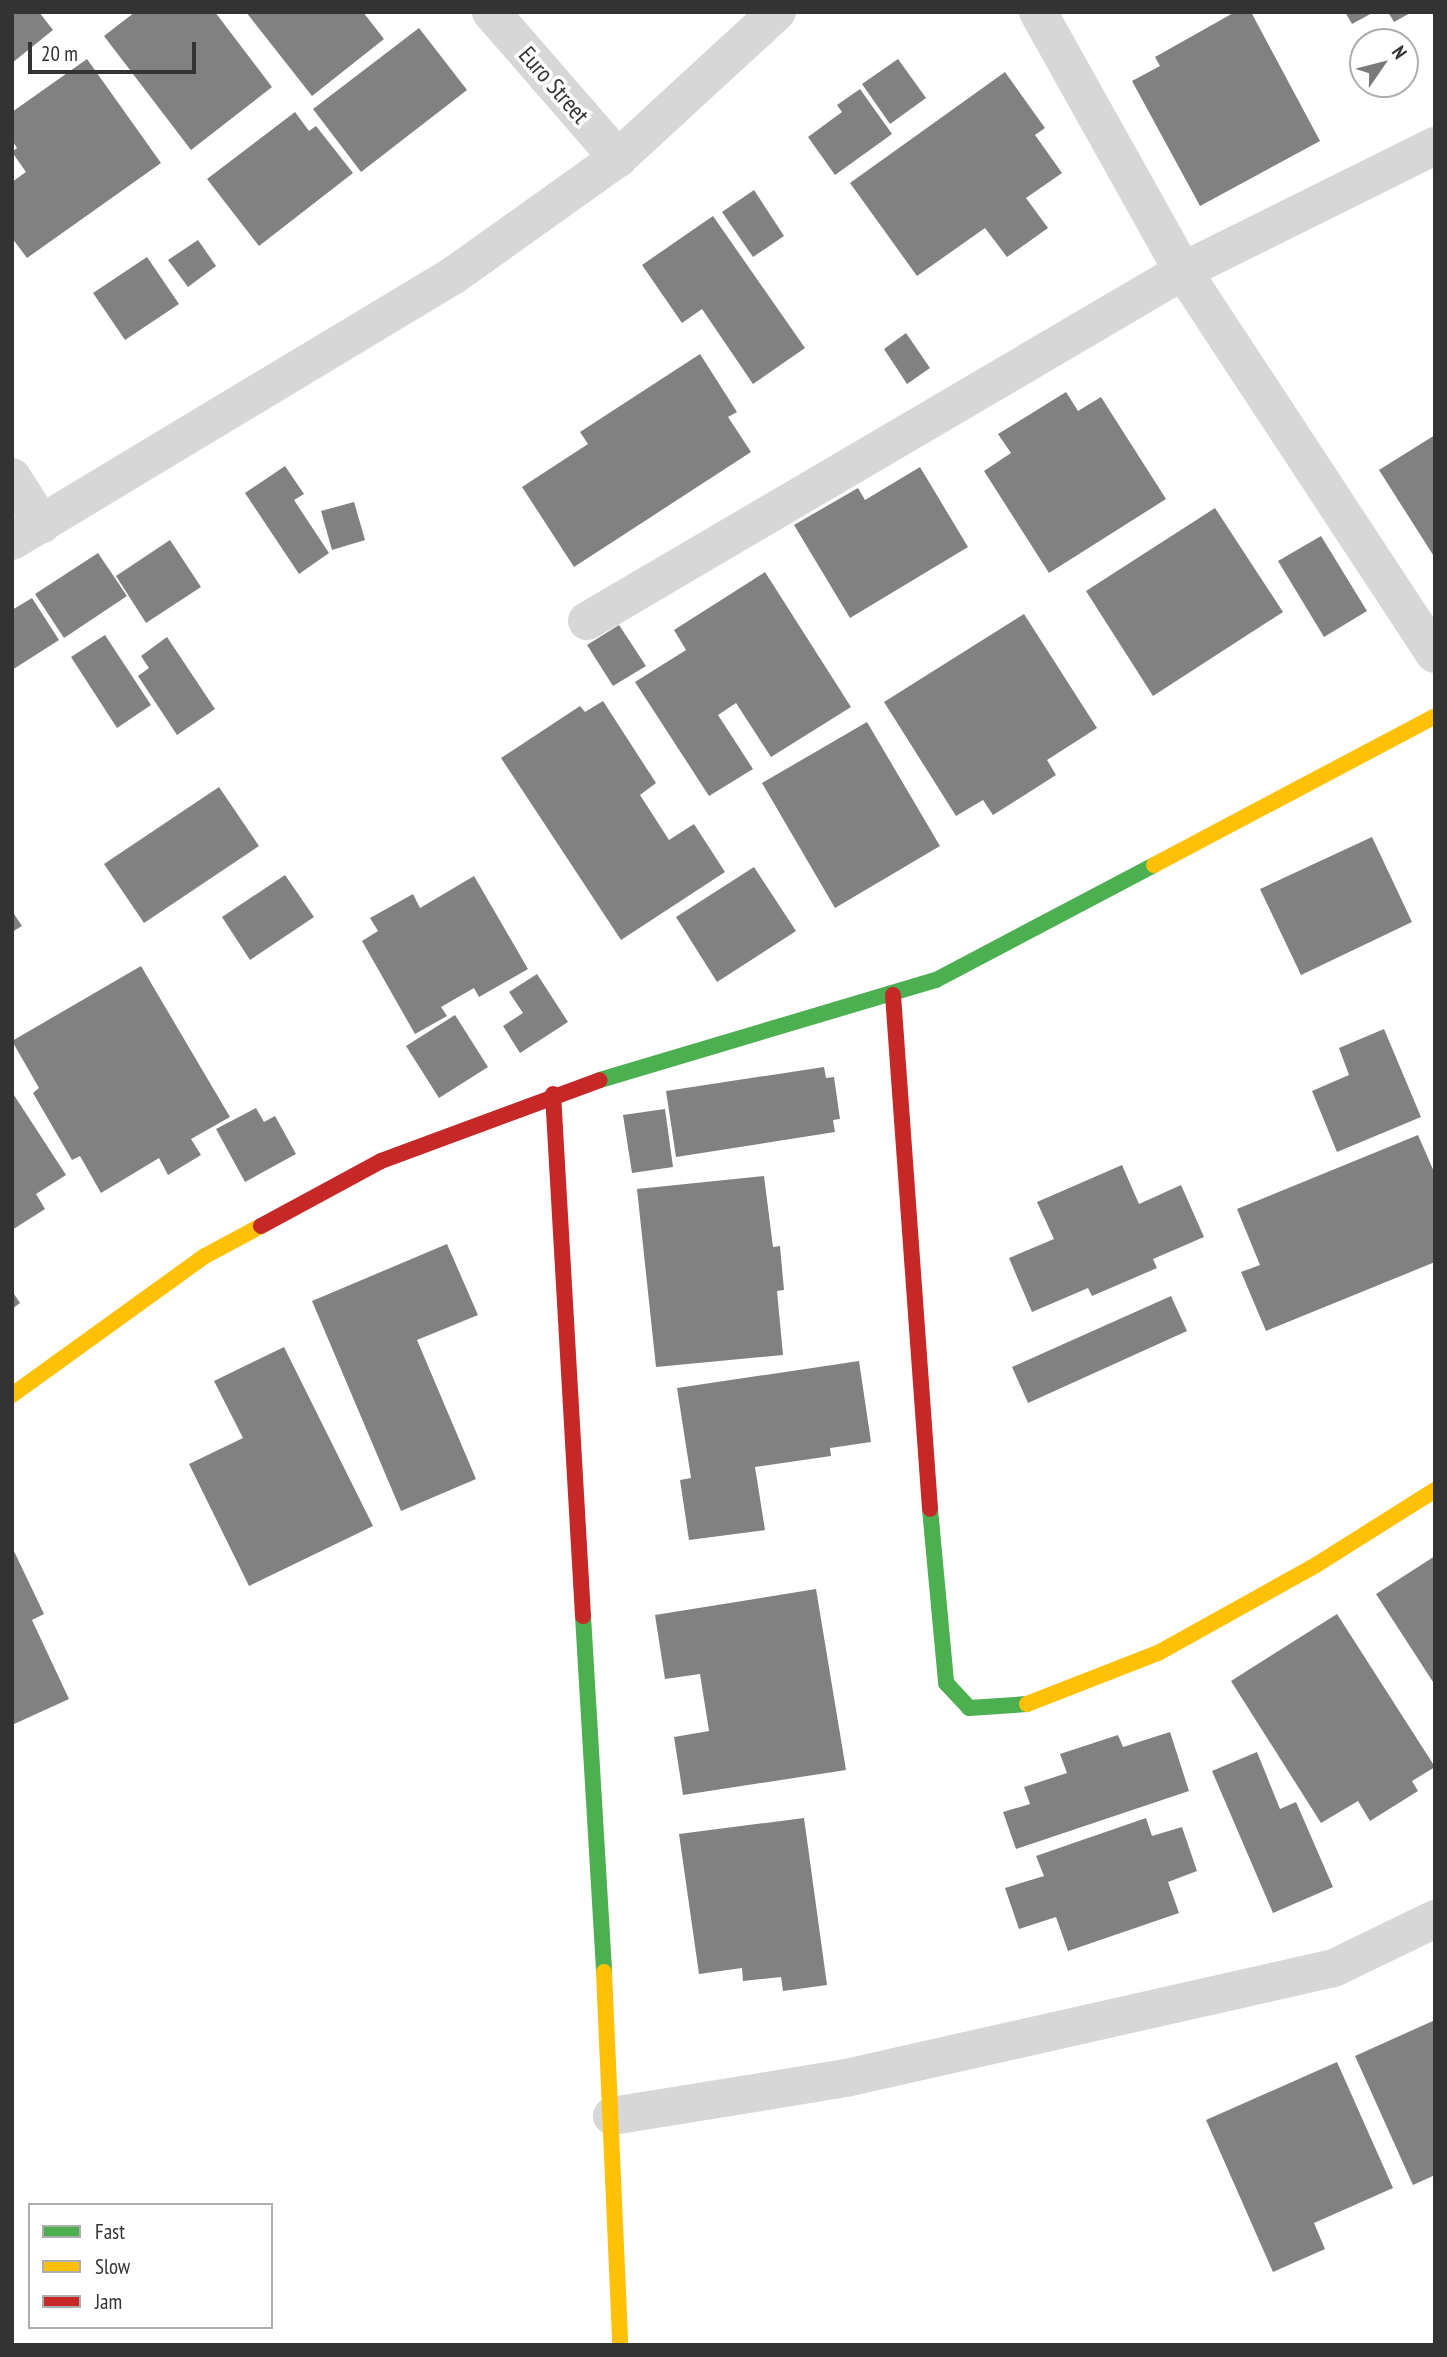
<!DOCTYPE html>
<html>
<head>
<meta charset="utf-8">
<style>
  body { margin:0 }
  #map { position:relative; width:1447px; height:2357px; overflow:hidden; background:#fff; font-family:"PT Sans Narrow",sans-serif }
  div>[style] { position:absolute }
  .building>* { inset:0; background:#818181 }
  .street>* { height:38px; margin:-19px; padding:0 19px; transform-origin:19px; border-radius:19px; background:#d7d7d7 }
  .fast>* { height:16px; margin:-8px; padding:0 8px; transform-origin:8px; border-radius:8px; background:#4caf50 }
  .slow>* { height:16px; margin:-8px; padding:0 8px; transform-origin:8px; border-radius:8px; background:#ffc107 }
  .jam>* { height:16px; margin:-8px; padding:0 8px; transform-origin:8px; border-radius:8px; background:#c62828 }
  span { translate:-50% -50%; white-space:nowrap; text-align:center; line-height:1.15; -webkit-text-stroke:7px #fff; paint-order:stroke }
  .street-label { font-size:24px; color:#333 }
  .frame { position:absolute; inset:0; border:14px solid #333; pointer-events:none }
  .legend { position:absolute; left:28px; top:2203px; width:245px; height:126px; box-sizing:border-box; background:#fff; border:2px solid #adadad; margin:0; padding:9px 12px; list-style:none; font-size:21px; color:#333 }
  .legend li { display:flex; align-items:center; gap:14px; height:35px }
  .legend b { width:35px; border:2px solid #adadad }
  .north { position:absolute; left:1349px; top:28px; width:70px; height:70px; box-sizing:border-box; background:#fff; border:2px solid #adadad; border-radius:50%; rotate:55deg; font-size:19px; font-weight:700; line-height:28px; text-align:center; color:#333 }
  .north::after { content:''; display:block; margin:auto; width:24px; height:32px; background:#7a7a7a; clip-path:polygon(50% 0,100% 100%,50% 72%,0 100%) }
  .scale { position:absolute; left:28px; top:42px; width:168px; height:32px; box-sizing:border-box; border:4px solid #333; border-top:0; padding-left:9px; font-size:21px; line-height:24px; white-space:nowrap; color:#333; -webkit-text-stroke:5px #fff; paint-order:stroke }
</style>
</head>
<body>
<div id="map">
  <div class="building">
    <i style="clip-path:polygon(12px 12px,39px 12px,53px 30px,12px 63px)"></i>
    <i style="clip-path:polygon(135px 12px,215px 12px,272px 87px,191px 150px,104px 36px)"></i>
    <i style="clip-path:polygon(246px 12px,363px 12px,384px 39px,312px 96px)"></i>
    <i style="clip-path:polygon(1235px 12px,1251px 12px,1320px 141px,1200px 206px,1132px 81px,1160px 66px,1155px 57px)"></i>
    <i style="clip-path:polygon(1345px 12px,1374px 12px,1352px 24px)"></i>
    <i style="clip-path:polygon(1388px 12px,1412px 12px,1394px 22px)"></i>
    <i style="clip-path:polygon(419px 28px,467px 90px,361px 172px,313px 109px)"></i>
    <i style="clip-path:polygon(87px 59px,161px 163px,27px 258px,12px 238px,12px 182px,26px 172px,12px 152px,17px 148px,12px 140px,12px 112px)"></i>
    <i style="clip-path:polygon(898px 59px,926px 98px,890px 124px,862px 84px)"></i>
    <i style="clip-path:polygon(1005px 72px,1045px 128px,1035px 135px,1062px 173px,1026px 198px,1048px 228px,1007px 257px,985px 228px,917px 276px,850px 183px)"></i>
    <i style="clip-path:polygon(860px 89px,892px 134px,835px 175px,808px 137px,842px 112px,837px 105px)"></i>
    <i style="clip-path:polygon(295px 112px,309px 131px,316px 126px,353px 173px,259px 246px,207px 179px)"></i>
    <i style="clip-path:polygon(754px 190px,784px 236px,753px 257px,722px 212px)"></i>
    <i style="clip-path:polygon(713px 216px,805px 348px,753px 384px,702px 309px,682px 323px,642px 265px)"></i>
    <i style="clip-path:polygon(198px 240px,216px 266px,188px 287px,168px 260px)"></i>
    <i style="clip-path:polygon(147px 257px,179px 304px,125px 340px,93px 293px)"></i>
    <i style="clip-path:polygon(906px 333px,930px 368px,907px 384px,884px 349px)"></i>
    <i style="clip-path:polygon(700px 354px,737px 412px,728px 417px,751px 452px,574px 567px,522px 487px,588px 444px,580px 432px)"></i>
    <i style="clip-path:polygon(1066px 392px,1078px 411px,1101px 397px,1166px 499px,1049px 573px,984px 471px,1011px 453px,998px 434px)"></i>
    <i style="clip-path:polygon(1435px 435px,1435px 558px,1379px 470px)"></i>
    <i style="clip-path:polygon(285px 466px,304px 494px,294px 500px,329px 553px,299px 574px,245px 493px)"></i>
    <i style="clip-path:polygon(920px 467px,968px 547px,850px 618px,794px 525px,858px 488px,865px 500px)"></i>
    <i style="clip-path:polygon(354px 502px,365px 540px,332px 550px,321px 511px)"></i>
    <i style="clip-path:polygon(1215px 508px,1283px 612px,1153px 696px,1086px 591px)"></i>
    <i style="clip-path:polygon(1321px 536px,1367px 611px,1324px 637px,1278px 561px)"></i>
    <i style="clip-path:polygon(170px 540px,201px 587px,146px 623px,116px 576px)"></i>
    <i style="clip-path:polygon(98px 553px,127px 596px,64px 638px,35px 594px)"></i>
    <i style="clip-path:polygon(765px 572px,851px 707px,771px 757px,736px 703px,718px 715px,753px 769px,709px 796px,635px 682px,686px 650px,674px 630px)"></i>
    <i style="clip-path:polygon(32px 598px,59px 640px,12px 670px,12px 610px)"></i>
    <i style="clip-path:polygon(1024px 614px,1097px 728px,1047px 760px,1056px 775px,993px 815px,983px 800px,956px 816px,884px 702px)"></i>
    <i style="clip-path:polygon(619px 625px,646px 666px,613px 686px,587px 645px)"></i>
    <i style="clip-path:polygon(105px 635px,151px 705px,117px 728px,71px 657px)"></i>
    <i style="clip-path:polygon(167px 637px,215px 709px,177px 735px,138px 676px,149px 668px,141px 656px)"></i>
    <i style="clip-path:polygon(603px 701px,656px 783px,640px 795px,669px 840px,694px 824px,725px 872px,621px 940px,501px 758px,580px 706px,585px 712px)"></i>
    <i style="clip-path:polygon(867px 722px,940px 846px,835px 908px,762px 783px)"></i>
    <i style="clip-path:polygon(219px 787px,259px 846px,144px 923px,104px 864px)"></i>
    <i style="clip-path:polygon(1372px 837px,1412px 922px,1301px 975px,1260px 889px)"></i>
    <i style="clip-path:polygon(754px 867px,796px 931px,717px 982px,676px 917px)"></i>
    <i style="clip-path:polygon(285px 875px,314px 917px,250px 960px,222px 917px)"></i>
    <i style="clip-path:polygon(474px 876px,528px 969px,479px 997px,474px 988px,441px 1007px,447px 1016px,415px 1034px,362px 941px,378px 931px,370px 918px,413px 894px,420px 908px)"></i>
    <i style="clip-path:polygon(12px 911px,22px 926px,12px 932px)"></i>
    <i style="clip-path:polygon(141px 966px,230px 1117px,191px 1139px,201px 1155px,168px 1175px,159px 1158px,101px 1193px,80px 1156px,72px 1160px,33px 1093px,39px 1088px,12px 1041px)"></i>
    <i style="clip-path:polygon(537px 974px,568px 1022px,520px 1053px,503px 1026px,523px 1013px,509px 992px)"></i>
    <i style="clip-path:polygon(455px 1015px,488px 1067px,439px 1098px,406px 1046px)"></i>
    <i style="clip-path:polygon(1384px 1029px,1421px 1117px,1337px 1152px,1312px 1091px,1349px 1075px,1339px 1048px)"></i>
    <i style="clip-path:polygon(824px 1067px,826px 1078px,834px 1077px,840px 1119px,833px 1120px,835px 1132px,676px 1157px,666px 1091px)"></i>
    <i style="clip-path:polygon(12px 1092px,66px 1175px,36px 1194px,45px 1209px,12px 1230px)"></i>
    <i style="clip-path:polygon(256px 1108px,264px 1122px,275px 1116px,296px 1154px,245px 1182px,216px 1129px)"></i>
    <i style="clip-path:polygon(665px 1109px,673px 1167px,632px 1173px,623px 1115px)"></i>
    <i style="clip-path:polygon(1418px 1135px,1435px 1174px,1435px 1262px,1266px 1331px,1241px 1272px,1260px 1265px,1237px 1209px)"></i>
    <i style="clip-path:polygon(1122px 1165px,1139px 1204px,1181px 1185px,1204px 1237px,1153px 1259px,1157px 1268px,1092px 1296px,1088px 1288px,1032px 1312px,1009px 1258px,1054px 1239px,1037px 1202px)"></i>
    <i style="clip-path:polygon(764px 1176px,773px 1247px,780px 1246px,784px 1290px,777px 1291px,783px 1355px,656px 1367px,637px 1189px)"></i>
    <i style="clip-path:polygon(447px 1244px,478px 1315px,417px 1340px,476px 1479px,401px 1511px,312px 1301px)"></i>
    <i style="clip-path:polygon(12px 1291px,20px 1303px,12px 1309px)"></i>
    <i style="clip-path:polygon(1171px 1296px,1187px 1331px,1028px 1403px,1012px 1367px)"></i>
    <i style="clip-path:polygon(284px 1347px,373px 1526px,249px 1586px,189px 1464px,243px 1438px,214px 1381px)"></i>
    <i style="clip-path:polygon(859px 1361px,871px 1442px,830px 1448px,831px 1456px,755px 1467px,765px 1530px,689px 1540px,680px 1480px,691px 1478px,677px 1388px)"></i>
    <i style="clip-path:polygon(12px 1547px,44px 1614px,32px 1620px,69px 1699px,12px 1725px)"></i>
    <i style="clip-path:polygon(1435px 1556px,1435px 1685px,1376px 1594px)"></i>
    <i style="clip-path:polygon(816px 1589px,846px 1770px,683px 1795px,674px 1737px,709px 1731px,700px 1674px,665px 1679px,655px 1615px)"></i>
    <i style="clip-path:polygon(1337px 1614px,1435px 1767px,1412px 1781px,1418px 1791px,1370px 1821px,1358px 1801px,1321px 1823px,1231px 1681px)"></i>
    <i style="clip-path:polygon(1170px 1732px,1189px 1791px,1016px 1849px,1003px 1812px,1030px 1804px,1024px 1787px,1067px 1773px,1060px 1754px,1118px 1735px,1123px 1747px)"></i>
    <i style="clip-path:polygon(1257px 1752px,1280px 1809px,1296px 1802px,1333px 1887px,1273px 1913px,1212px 1771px)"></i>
    <i style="clip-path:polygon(804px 1818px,827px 1985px,783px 1991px,781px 1977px,743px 1981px,742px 1968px,699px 1974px,679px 1834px)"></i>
    <i style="clip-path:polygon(1146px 1818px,1152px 1836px,1182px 1827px,1197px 1871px,1168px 1882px,1179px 1913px,1068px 1951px,1056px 1917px,1019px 1929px,1005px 1888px,1044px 1876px,1036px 1856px)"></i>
    <i style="clip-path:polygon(1435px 2020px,1435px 2175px,1413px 2185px,1355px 2056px)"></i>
    <i style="clip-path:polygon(1337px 2062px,1393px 2188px,1314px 2223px,1325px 2249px,1273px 2272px,1206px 2120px)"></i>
  </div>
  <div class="street">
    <i style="left:491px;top:12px;width:194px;rotate:49deg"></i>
    <i style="left:1038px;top:12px;width:297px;rotate:60.8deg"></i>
    <i style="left:1183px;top:271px;width:458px;rotate:56.7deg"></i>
    <i style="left:12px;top:477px;width:56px;rotate:57.4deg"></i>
    <i style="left:12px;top:541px;width:516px;rotate:-31.04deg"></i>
    <i style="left:454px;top:275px;width:201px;rotate:-35.5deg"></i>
    <i style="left:618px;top:158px;width:216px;rotate:-42.6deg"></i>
    <i style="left:587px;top:621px;width:691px;rotate:-30.42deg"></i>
    <i style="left:1183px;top:271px;width:281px;rotate:-26.4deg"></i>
    <i style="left:612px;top:2116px;width:237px;rotate:-9.2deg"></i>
    <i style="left:846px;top:2078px;width:500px;rotate:-12.7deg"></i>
    <i style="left:1334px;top:1968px;width:112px;rotate:-25.9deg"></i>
  </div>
  <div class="fast">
    <i style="left:600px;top:1080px;width:351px;rotate:-16.6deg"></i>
    <i style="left:936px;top:980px;width:246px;rotate:-27.8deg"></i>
    <i style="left:930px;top:1509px;width:175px;rotate:84.7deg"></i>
    <i style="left:946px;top:1683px;width:34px;rotate:47deg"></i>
    <i style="left:969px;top:1708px;width:58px;rotate:-3.9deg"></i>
    <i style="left:583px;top:1616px;width:357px;rotate:86.6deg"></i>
  </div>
  <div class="slow">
    <i style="left:1154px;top:865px;width:318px;rotate:-27.9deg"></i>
    <i style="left:12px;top:1395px;width:238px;rotate:-35.8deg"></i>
    <i style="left:205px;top:1256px;width:64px;rotate:-28.2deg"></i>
    <i style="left:1027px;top:1704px;width:141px;rotate:-21.3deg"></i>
    <i style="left:1158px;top:1653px;width:181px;rotate:-29.1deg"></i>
    <i style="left:1316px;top:1565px;width:141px;rotate:-32.2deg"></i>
    <i style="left:604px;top:1972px;width:373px;rotate:87.5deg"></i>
  </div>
  <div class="jam">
    <i style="left:893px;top:995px;width:515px;rotate:85.88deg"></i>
    <i style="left:553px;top:1094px;width:523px;rotate:86.71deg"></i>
    <i style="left:261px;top:1226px;width:136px;rotate:-28.4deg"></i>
    <i style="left:381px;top:1161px;width:233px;rotate:-20.3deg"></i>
  </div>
  <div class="street-label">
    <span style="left:554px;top:85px;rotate:49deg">Euro Street</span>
  </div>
  <div class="frame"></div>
  <ul class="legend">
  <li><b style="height:9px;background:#4caf50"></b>Fast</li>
  <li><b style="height:9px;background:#ffc107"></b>Slow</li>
  <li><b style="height:9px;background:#c62828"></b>Jam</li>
  </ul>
  <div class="north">N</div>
  <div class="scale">20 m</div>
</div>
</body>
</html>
